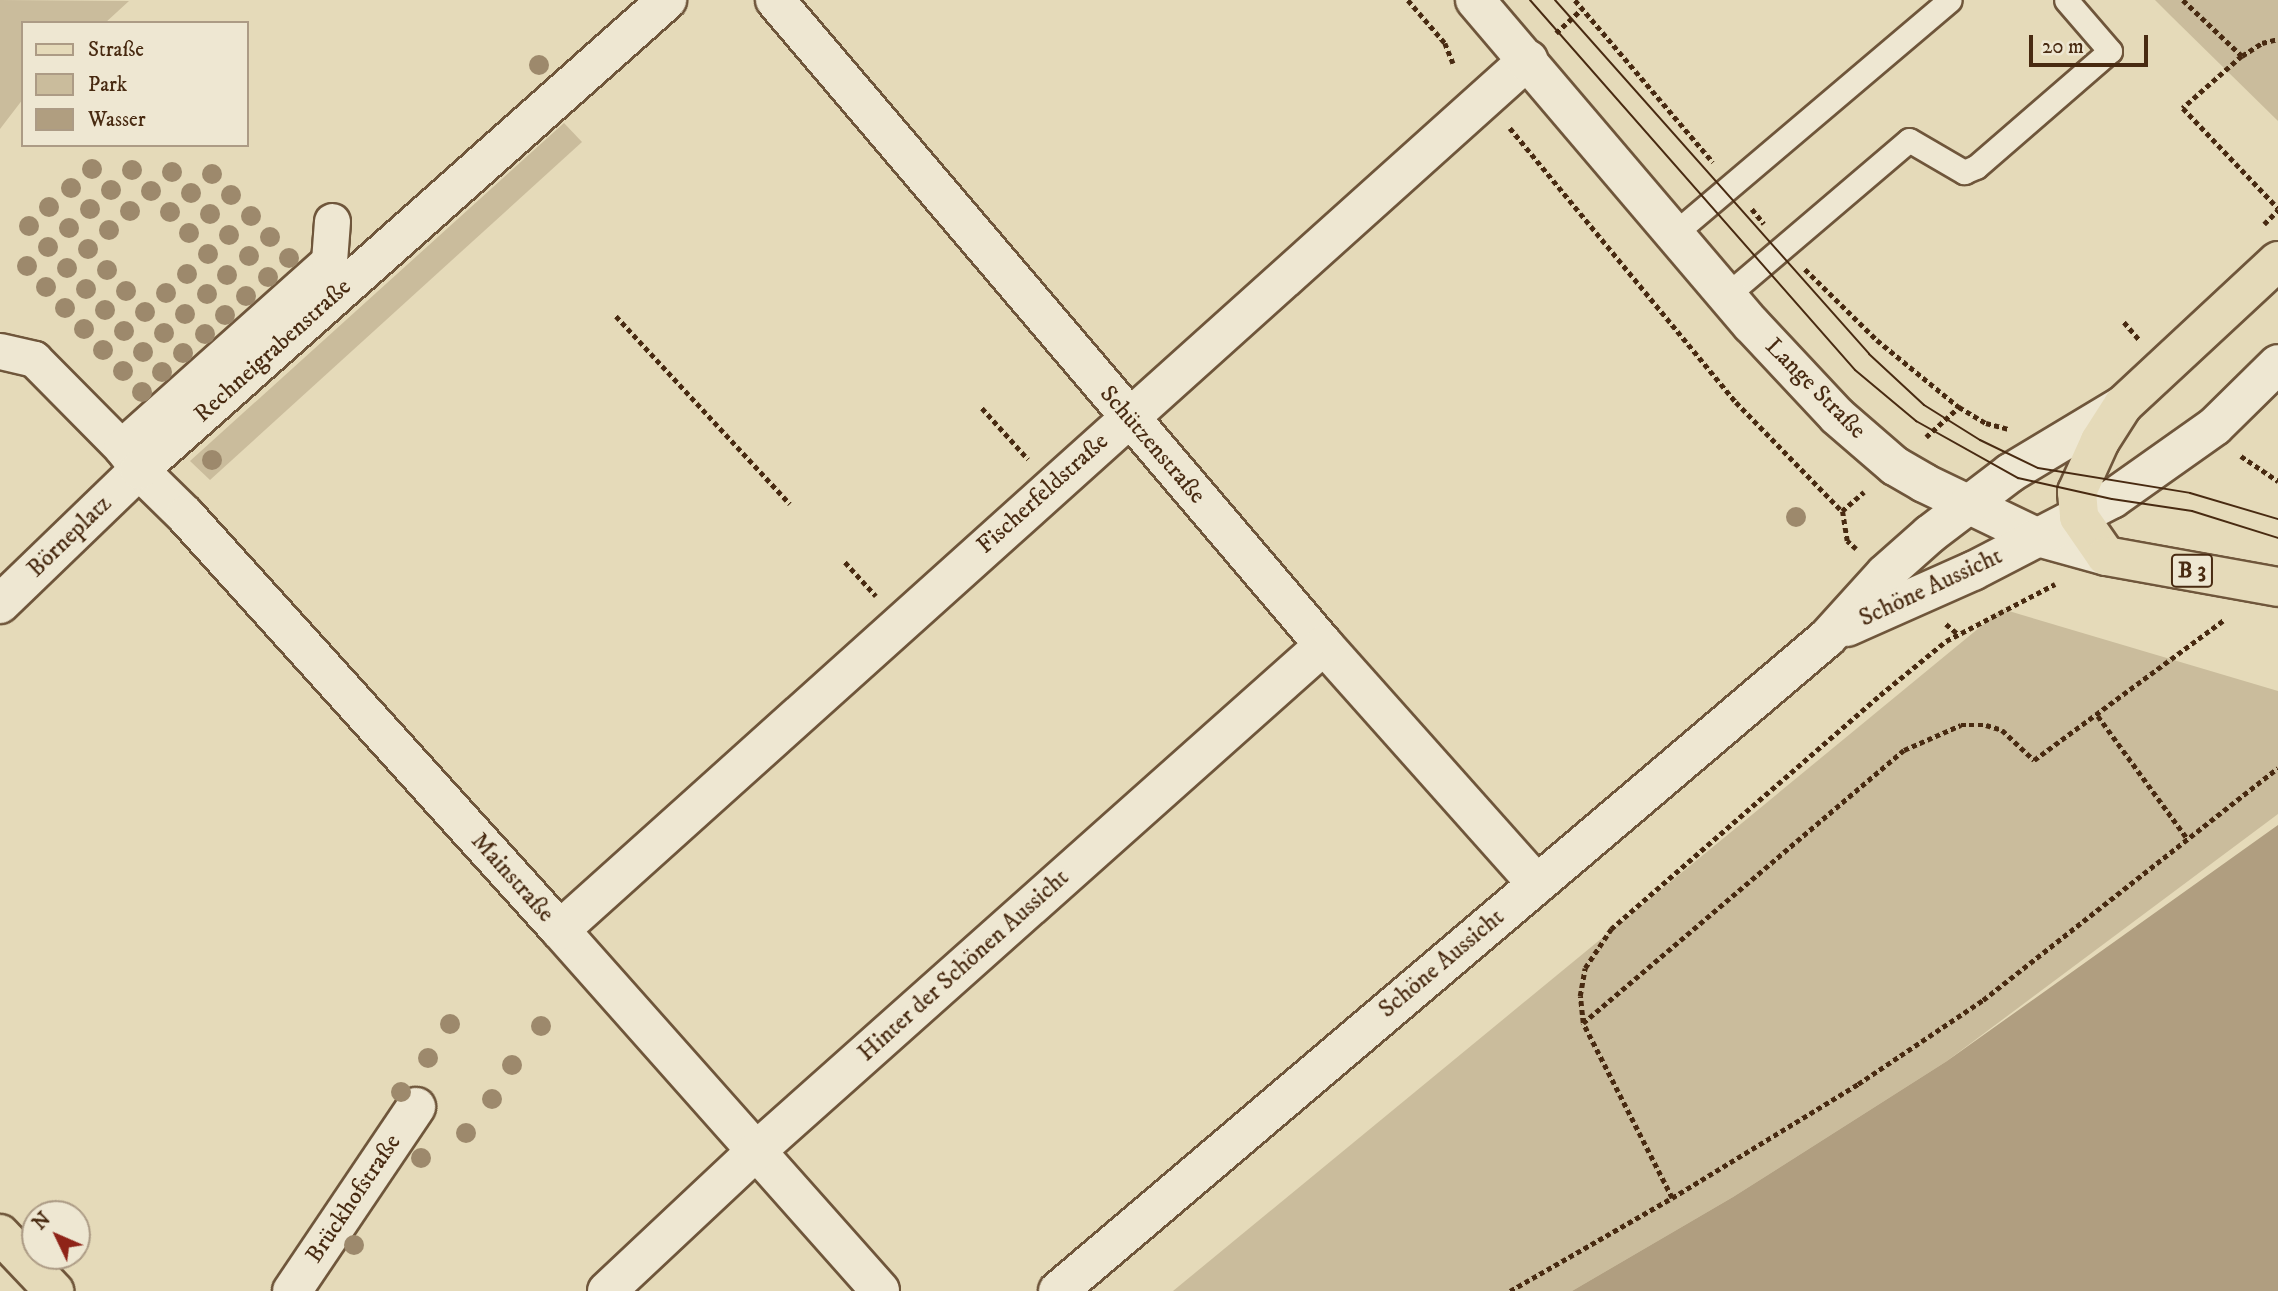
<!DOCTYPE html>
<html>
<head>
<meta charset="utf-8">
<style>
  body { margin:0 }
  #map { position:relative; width:2278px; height:1291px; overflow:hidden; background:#e5dab9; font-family:"IM FELL DW Pica",serif }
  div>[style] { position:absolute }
  .green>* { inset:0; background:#cabc9c }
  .water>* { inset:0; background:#b09e80 }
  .path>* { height:4.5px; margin-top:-2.25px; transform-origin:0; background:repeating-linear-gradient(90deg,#482a11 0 5px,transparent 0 8.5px) }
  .roads { filter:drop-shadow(2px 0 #6f563b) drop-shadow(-2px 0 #6f563b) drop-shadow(0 2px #6f563b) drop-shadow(0 -2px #6f563b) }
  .service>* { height:23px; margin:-11.5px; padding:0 11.5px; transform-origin:11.5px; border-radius:11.5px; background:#eee7d2 }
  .pedestrian>* { height:35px; margin:-17.5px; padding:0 17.5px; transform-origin:17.5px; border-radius:17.5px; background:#eee7d2 }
  .minor>* { height:38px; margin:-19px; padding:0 19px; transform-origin:19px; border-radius:19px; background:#eee7d2 }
  .secondary>* { height:38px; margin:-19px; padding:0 19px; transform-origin:19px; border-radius:19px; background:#eee7d2 }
  .primary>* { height:38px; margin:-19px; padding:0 19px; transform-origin:19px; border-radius:19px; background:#e5dab9 }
  .tram>* { height:2px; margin:-1px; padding:0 1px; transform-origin:1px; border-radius:1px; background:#482a11 }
  .trees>* { width:20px; height:20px; margin:-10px; border-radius:50%; background:#9d896c }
  span { translate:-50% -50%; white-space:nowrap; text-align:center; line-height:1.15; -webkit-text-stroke:7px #eee7d2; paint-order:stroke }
  .shield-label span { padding:2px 5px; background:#eee7d2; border:2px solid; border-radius:5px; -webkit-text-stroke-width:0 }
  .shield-label { font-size:23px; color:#482a11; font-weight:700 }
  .street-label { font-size:24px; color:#482a11 }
  .legend { position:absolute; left:21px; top:21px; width:228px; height:126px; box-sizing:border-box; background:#eee7d2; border:2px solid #ac9b85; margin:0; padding:9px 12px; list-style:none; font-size:21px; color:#482a11 }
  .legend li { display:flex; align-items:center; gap:14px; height:35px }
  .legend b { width:35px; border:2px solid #ac9b85 }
  .north { position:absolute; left:21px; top:1200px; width:70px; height:70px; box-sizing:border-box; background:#eee7d2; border:2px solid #ac9b85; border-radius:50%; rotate:314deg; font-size:19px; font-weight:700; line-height:28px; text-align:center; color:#482a11 }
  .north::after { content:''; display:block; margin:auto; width:24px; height:32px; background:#8f2418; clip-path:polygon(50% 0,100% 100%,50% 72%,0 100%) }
  .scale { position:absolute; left:2029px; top:35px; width:119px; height:32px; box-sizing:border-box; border:4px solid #482a11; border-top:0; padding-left:9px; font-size:21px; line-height:24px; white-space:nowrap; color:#482a11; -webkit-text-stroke:5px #eee7d2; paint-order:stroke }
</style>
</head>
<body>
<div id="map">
  <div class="green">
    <i style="clip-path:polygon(0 0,129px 1px,105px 23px,23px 23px,23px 99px,0 129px)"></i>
    <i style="clip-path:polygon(2155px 0,2278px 0,2278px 121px,2171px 16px)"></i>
    <i style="clip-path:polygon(564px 123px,582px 142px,210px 480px,190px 461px)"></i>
    <i style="clip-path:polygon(2002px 609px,2278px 691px,2278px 814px,1947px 1061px,1733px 1197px,1572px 1291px,1173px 1291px)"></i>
  </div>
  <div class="water">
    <i style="clip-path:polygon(2278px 825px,2278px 1291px,1572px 1291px,1733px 1197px,1947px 1061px)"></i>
  </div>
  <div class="path">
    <i style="left:1408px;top:0;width:57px;rotate:49.3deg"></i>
    <i style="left:1445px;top:43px;width:22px;rotate:68deg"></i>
    <i style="left:1575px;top:0;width:213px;rotate:49.6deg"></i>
    <i style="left:2183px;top:0;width:81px;rotate:43.5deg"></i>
    <i style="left:2242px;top:56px;width:24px;rotate:-33deg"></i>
    <i style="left:2262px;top:43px;width:16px;rotate:-14deg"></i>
    <i style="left:1556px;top:33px;width:35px;rotate:-43deg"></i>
    <i style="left:2242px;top:56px;width:79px;rotate:138.6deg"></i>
    <i style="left:2183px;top:108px;width:138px;rotate:46.5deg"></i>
    <i style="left:1510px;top:128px;width:355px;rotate:50.5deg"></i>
    <i style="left:1736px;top:402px;width:152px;rotate:45.8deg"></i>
    <i style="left:1752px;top:209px;width:19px;rotate:51deg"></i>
    <i style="left:2264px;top:224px;width:20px;rotate:-45deg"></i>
    <i style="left:1805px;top:269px;width:101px;rotate:44.6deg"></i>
    <i style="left:1877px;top:340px;width:106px;rotate:39.3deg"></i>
    <i style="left:1959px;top:407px;width:31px;rotate:31deg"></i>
    <i style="left:1986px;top:423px;width:23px;rotate:15deg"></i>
    <i style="left:616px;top:316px;width:256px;rotate:47.2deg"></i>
    <i style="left:2124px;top:322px;width:23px;rotate:49deg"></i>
    <i style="left:982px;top:408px;width:69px;rotate:48deg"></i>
    <i style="left:1926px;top:437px;width:45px;rotate:-42.3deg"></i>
    <i style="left:2241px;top:456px;width:45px;rotate:34deg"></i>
    <i style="left:1856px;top:549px;width:12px;rotate:-138deg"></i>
    <i style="left:1847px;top:541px;width:30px;rotate:-99deg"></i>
    <i style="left:1842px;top:511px;width:29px;rotate:-41deg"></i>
    <i style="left:845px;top:562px;width:46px;rotate:47.6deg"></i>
    <i style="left:1946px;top:624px;width:17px;rotate:40deg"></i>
    <i style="left:2098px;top:716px;width:151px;rotate:53.9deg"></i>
    <i style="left:1583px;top:1023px;width:421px;rotate:-40.4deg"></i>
    <i style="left:1904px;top:750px;width:62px;rotate:-23.7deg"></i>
    <i style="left:1961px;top:725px;width:25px"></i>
    <i style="left:1986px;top:725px;width:17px;rotate:17deg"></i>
    <i style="left:2002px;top:730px;width:44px;rotate:43.2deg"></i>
    <i style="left:2034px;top:760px;width:237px;rotate:-36.4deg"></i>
    <i style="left:1672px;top:1198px;width:196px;rotate:-117deg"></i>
    <i style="left:1583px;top:1023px;width:27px;rotate:-96deg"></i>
    <i style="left:1580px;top:996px;width:28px;rotate:-80deg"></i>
    <i style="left:1585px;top:968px;width:47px;rotate:-56.3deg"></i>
    <i style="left:1611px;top:929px;width:357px;rotate:-41deg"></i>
    <i style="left:1880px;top:695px;width:85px;rotate:-39.3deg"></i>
    <i style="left:1946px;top:641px;width:123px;rotate:-27.6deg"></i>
    <i style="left:1510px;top:1291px;width:187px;rotate:-29.9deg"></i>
    <i style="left:1672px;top:1198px;width:218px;rotate:-31.5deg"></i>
    <i style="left:1858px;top:1084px;width:151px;rotate:-33.9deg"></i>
    <i style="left:1983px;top:1000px;width:375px;rotate:-38.2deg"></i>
  </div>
  <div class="roads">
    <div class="service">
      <i style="left:1675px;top:233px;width:360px;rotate:-40.3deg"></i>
      <i style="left:1727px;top:295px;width:239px;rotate:-40.4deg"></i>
      <i style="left:1909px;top:140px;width:64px;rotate:30.2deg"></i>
      <i style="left:1964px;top:172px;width:13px;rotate:-23deg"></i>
      <i style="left:1976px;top:167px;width:177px;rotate:-40.9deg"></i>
      <i style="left:2110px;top:51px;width:67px;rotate:-130.8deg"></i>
    </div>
    <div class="pedestrian">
      <i style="left:0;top:351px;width:35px;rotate:13deg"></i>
      <i style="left:34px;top:359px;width:124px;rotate:45.3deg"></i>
      <i style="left:139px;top:470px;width:29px;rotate:-128deg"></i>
      <i style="left:121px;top:447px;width:279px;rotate:-41.8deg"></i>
      <i style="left:329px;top:261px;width:40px;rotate:-85.7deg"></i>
    </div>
    <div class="minor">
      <i style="left:775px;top:0;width:847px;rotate:49.6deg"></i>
      <i style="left:1324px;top:645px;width:320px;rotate:48.3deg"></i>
      <i style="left:139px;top:470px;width:64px;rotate:44.4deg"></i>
      <i style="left:185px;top:515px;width:559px;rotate:47.9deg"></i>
      <i style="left:560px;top:930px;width:482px;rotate:48.4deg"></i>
      <i style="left:0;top:604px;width:193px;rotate:-44deg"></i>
      <i style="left:139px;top:470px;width:707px;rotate:-41.67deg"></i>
      <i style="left:560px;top:930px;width:1302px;rotate:-41.95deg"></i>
      <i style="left:292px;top:1291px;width:222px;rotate:-56deg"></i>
      <i style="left:607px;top:1291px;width:203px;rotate:-43.2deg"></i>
      <i style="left:755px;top:1152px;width:762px;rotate:-41.7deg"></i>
    </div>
    <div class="secondary">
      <i style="left:1475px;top:0;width:426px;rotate:49.6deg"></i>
      <i style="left:1751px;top:324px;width:126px;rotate:46.9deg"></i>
      <i style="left:1837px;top:416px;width:77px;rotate:40.8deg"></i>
      <i style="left:1895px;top:466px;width:34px;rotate:30deg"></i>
      <i style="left:1924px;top:483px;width:122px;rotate:25.7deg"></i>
      <i style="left:2034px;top:536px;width:75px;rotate:15.5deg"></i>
      <i style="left:1847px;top:627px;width:138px;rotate:-24deg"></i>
      <i style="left:1973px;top:571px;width:157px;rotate:-27.4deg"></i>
      <i style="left:2112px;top:499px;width:126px;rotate:-35.3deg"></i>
      <i style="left:2215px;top:426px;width:88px;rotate:-44.5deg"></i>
      <i style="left:1058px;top:1291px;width:1009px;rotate:-40.34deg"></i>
      <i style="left:1827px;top:638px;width:86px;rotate:-47.8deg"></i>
      <i style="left:1885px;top:574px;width:60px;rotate:-41.6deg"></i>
      <i style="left:1930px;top:534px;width:101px;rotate:-37.3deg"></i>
      <i style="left:2010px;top:473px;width:132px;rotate:-31deg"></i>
    </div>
    <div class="primary">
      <i style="left:2278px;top:261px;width:212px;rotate:137.1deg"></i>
      <i style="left:2123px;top:405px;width:43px;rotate:122.6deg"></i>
      <i style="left:2100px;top:441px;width:56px;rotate:114.3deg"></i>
      <i style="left:2077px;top:492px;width:25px;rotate:85deg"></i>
      <i style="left:2079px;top:517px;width:47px;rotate:55.3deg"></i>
      <i style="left:2106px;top:556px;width:175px;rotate:10.2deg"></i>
      <i style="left:0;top:1234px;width:79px;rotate:46.5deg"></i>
    </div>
  </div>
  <div class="tram">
    <i style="left:1530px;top:0;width:492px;rotate:48.7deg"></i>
    <i style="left:1855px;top:370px;width:80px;rotate:39.9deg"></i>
    <i style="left:1916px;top:421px;width:117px;rotate:29.2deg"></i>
    <i style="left:2018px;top:478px;width:96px;rotate:12.6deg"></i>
    <i style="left:2112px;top:499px;width:81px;rotate:8.5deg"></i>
    <i style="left:2192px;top:511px;width:90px;rotate:17.4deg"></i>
    <i style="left:1555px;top:0;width:473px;rotate:48.4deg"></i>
    <i style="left:1869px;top:354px;width:75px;rotate:42.8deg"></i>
    <i style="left:1924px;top:405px;width:66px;rotate:32deg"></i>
    <i style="left:1980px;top:440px;width:64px;rotate:25.8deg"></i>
    <i style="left:2038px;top:468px;width:154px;rotate:9.3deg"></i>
    <i style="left:2190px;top:493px;width:92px;rotate:16.5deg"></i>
  </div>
  <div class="trees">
    <i style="left:539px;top:65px"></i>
    <i style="left:92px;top:169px"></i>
    <i style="left:132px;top:170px"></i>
    <i style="left:172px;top:172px"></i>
    <i style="left:212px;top:174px"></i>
    <i style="left:71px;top:188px"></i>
    <i style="left:111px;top:190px"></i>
    <i style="left:151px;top:191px"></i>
    <i style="left:191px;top:193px"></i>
    <i style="left:231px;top:195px"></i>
    <i style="left:49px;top:207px"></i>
    <i style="left:90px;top:209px"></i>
    <i style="left:130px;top:211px"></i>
    <i style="left:170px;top:212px"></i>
    <i style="left:210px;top:214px"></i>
    <i style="left:251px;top:216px"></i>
    <i style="left:29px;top:226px"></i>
    <i style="left:69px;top:228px"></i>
    <i style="left:109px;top:230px"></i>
    <i style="left:189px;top:233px"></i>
    <i style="left:229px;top:235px"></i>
    <i style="left:270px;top:237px"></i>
    <i style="left:48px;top:247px"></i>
    <i style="left:88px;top:249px"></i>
    <i style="left:208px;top:254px"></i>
    <i style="left:249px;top:256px"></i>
    <i style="left:289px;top:258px"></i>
    <i style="left:27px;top:266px"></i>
    <i style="left:67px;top:268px"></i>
    <i style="left:107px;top:270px"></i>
    <i style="left:187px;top:274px"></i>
    <i style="left:227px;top:275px"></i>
    <i style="left:268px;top:277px"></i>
    <i style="left:46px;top:287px"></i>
    <i style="left:86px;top:289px"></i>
    <i style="left:126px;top:291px"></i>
    <i style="left:166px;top:293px"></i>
    <i style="left:207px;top:294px"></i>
    <i style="left:246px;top:296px"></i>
    <i style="left:65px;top:308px"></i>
    <i style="left:105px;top:310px"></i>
    <i style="left:145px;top:312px"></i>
    <i style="left:185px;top:314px"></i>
    <i style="left:225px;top:315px"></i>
    <i style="left:84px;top:329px"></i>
    <i style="left:124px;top:331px"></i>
    <i style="left:164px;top:333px"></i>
    <i style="left:205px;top:334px"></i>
    <i style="left:103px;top:350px"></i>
    <i style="left:143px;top:352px"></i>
    <i style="left:183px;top:353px"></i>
    <i style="left:123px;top:371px"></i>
    <i style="left:162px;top:372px"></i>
    <i style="left:142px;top:392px"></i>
    <i style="left:212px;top:460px"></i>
    <i style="left:1796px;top:517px"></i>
    <i style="left:450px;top:1024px"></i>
    <i style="left:541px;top:1026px"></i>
    <i style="left:428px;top:1058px"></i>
    <i style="left:512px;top:1065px"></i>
    <i style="left:401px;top:1092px"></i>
    <i style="left:492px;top:1099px"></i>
    <i style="left:466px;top:1133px"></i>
    <i style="left:421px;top:1158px"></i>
    <i style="left:354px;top:1245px"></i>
  </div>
  <div class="shield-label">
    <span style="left:2192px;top:571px">B 3</span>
  </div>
  <div class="street-label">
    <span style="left:273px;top:351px;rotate:-42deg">Rechneigrabenstraße</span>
    <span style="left:1815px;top:389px;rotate:45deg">Lange Straße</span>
    <span style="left:1152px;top:445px;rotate:49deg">Schützenstraße</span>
    <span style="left:1043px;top:494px;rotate:-42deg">Fischerfeldstraße</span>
    <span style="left:70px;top:537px;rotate:-44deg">Börneplatz</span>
    <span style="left:1931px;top:588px;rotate:-25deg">Schöne Aussicht</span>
    <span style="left:512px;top:878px;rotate:48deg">Mainstraße</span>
    <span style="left:1442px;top:964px;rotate:-40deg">Schöne Aussicht</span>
    <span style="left:964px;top:966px;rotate:-42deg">Hinter der Schönen Aussicht</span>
    <span style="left:354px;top:1199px;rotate:-56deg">Brückhofstraße</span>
  </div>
  <ul class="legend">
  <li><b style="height:9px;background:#e5dab9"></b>Straße</li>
  <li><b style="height:19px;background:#cabc9c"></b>Park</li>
  <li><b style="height:19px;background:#b09e80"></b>Wasser</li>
  </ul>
  <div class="north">N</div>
  <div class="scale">20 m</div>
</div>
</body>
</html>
